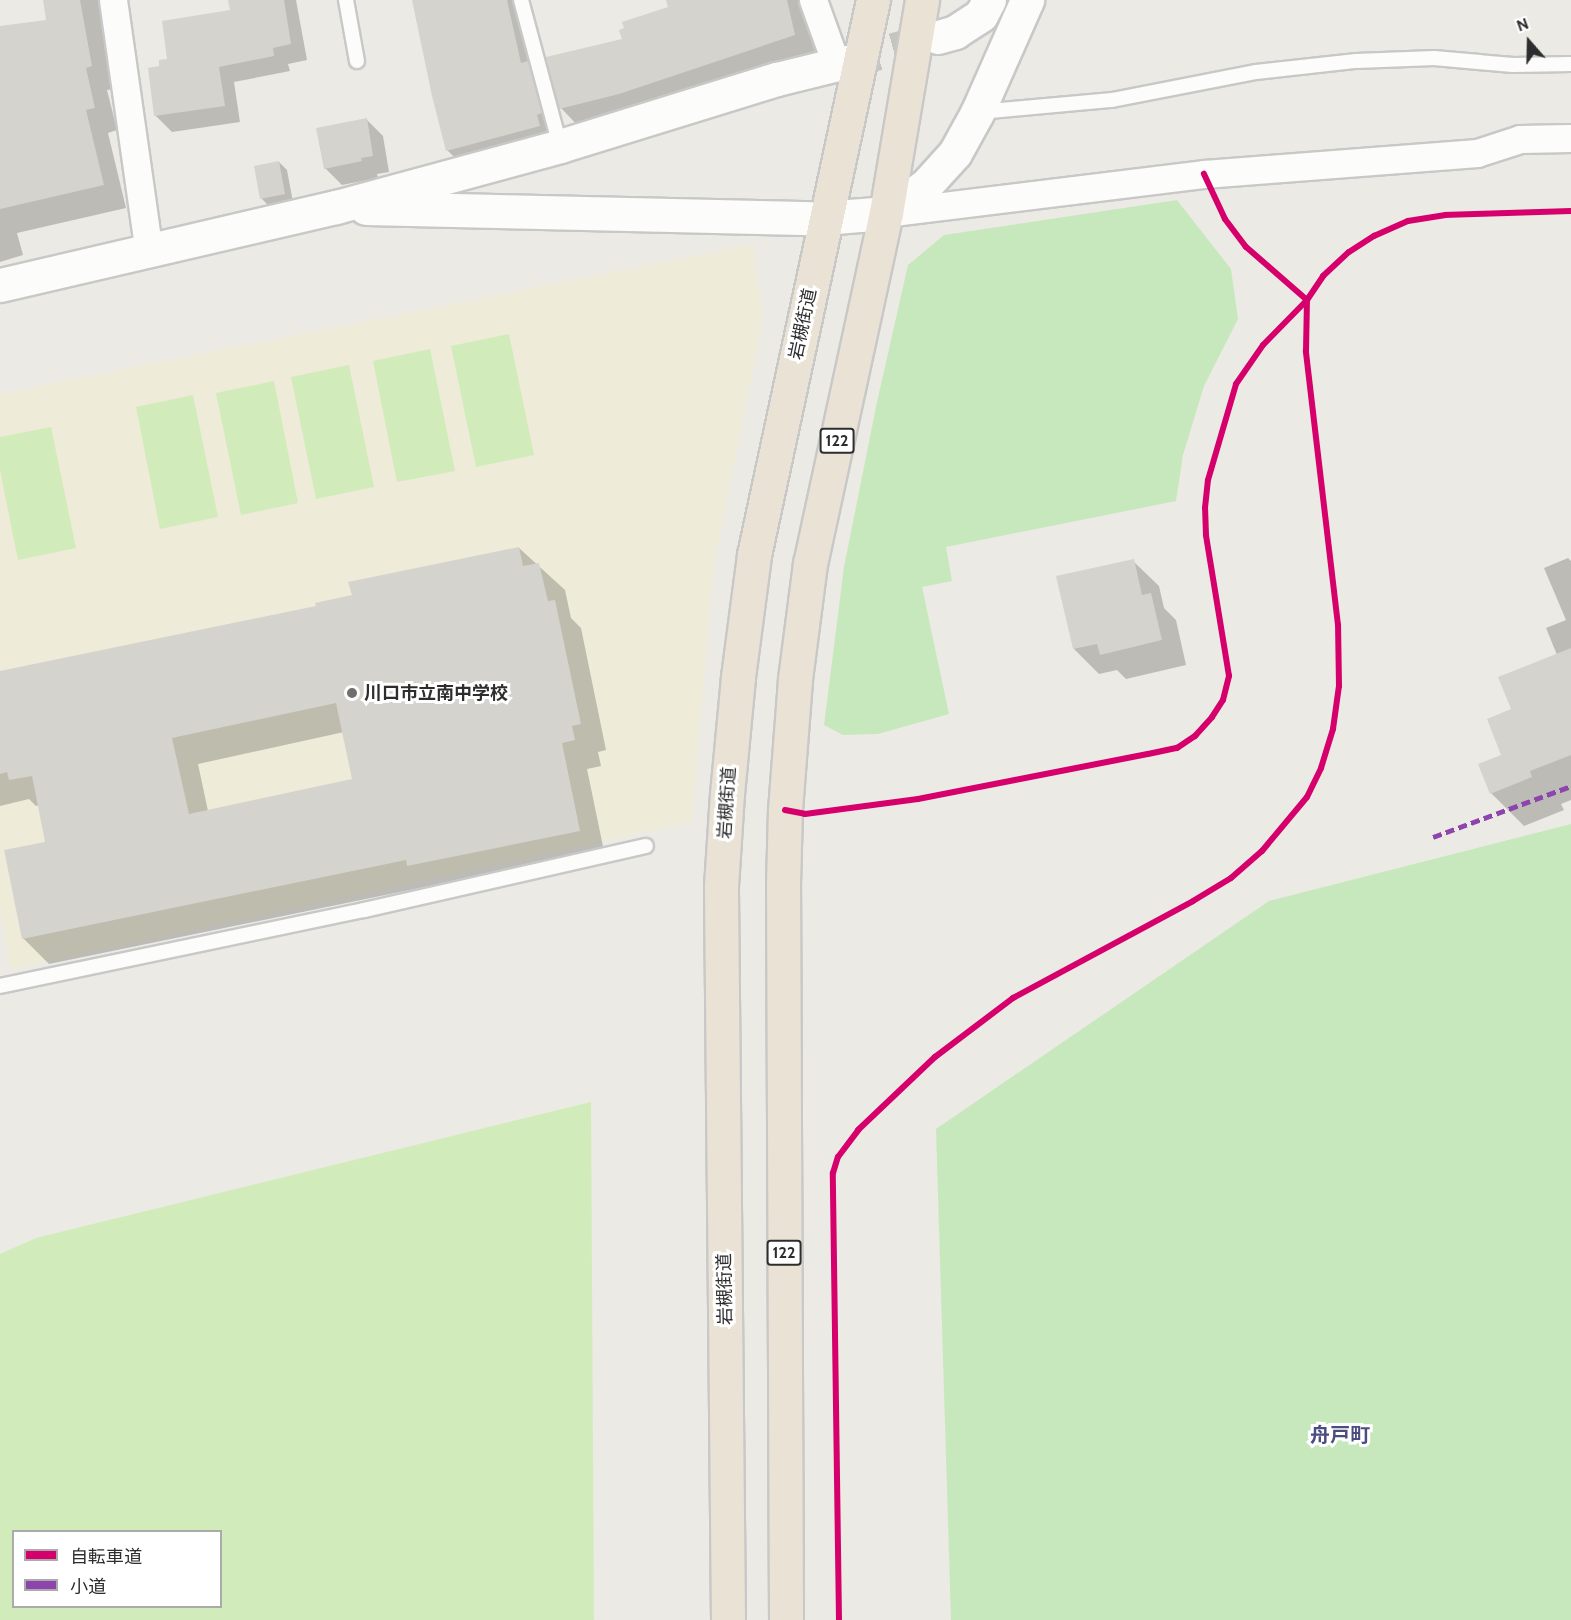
<!DOCTYPE html>
<html>
<head>
<meta charset="utf-8">
<style>
  body { margin:0 }
  #map { position:relative; width:1571px; height:1620px; overflow:hidden; background:#eceae4; font-family:Cabin,"Noto Sans JP",sans-serif }
  div>[style] { position:absolute }
  .education>* { inset:0; background:#eeebd8 }
  .green>* { inset:0; background:#c7e8bc }
  .pitch>* { inset:0; background:#d1ecba }
  .shadow>* { inset:0; background:#0003 }
  .building>* { inset:0; background:#d5d3ce }
  .secondary-tunnel>* { height:33px; margin-top:-16.5px; transform-origin:0; background:repeating-linear-gradient(90deg,#c6c4bf 0 33px,transparent 0 49px) }
  .roads { filter:drop-shadow(2px 0 #c9c8c8) drop-shadow(-2px 0 #c9c8c8) drop-shadow(0 2px #c9c8c8) drop-shadow(0 -2px #c9c8c8) }
  .lane>* { height:14px; margin:-7px; padding:0 7px; transform-origin:7px; border-radius:7px; background:#fcfcfb }
  .street>* { height:27px; margin:-13.5px; padding:0 13.5px; transform-origin:13.5px; border-radius:13.5px; background:#fcfcfb }
  .secondary>* { height:33px; margin:-16.5px; padding:0 16.5px; transform-origin:16.5px; border-radius:16.5px; background:#fcfcfb }
  .highway>* { height:33px; margin:-16.5px; padding:0 16.5px; transform-origin:16.5px; border-radius:16.5px; background:#eae2d5 }
  .quiet>* { height:4.5px; margin-top:-2.25px; transform-origin:0; background:repeating-linear-gradient(90deg,#8e44ad 0 9px,transparent 0 13.5px) }
  .cycleway>* { height:6px; margin:-3px; padding:0 3px; transform-origin:3px; border-radius:3px; background:#d6006c }
  .dots>* { width:16px; height:16px; translate:-50% -50%; box-sizing:border-box; border:3px solid #fff; border-radius:50% }
  span { translate:-50% -50%; white-space:nowrap; text-align:center; line-height:1.15; -webkit-text-stroke:6px #fff; paint-order:stroke }
  .shield-label span { padding:2px 4px; background:#fff; border:2px solid; border-radius:4px; -webkit-text-stroke-width:0 }
  .shield-label { font-size:16px; color:#2d2d2d; font-weight:700 }
  .street-label { font-size:18px; color:#2d2d2d }
  .poi-label { font-size:18px; color:#2d2d2d; font-weight:700 }
  .left { translate:0 -50%; text-align:left }
  .neighbourhood-label { font-size:20px; color:#4b4c80; font-weight:700 }
  .legend { position:absolute; left:12px; top:1530px; width:210px; height:78px; box-sizing:border-box; background:#fff; border:2px solid #ababab; margin:0; padding:8px 10px; list-style:none; font-size:18px; color:#2d2d2d }
  .legend li { display:flex; align-items:center; gap:12px; height:30px }
  .legend b { width:30px; border:2px solid #ababab }
  .north { position:absolute; left:1499px; top:12px; width:60px; height:60px; -webkit-text-stroke:4px #fff; paint-order:stroke; rotate:340deg; font-size:16px; font-weight:700; line-height:24px; text-align:center; color:#2d2d2d }
  .north::after { content:''; display:block; margin:auto; width:21px; height:27px; background:#2d2d2d; clip-path:polygon(50% 0,100% 100%,50% 72%,0 100%) }
</style>
</head>
<body>
<div id="map">
  <div class="education">
    <i style="clip-path:polygon(753px 244px,763px 319px,714px 564px,692px 822px,11px 969px,0 911px,0 394px)"></i>
  </div>
  <div class="green">
    <i style="clip-path:polygon(1177px 200px,1231px 269px,1238px 319px,1204px 386px,1183px 455px,1176px 501px,946px 547px,952px 581px,922px 587px,949px 714px,878px 734px,843px 735px,824px 725px,844px 567px,877px 402px,908px 265px,944px 235px)"></i>
    <i style="clip-path:polygon(1571px 824px,1571px 1620px,951px 1620px,936px 1129px,1269px 901px)"></i>
  </div>
  <div class="pitch">
    <i style="clip-path:polygon(509px 334px,534px 455px,476px 467px,451px 346px)"></i>
    <i style="clip-path:polygon(430px 349px,455px 471px,397px 482px,373px 361px)"></i>
    <i style="clip-path:polygon(349px 365px,374px 487px,316px 499px,291px 377px)"></i>
    <i style="clip-path:polygon(274px 381px,298px 503px,241px 515px,216px 393px)"></i>
    <i style="clip-path:polygon(193px 395px,218px 517px,160px 529px,136px 407px)"></i>
    <i style="clip-path:polygon(51px 427px,76px 548px,18px 560px,0 470px,0 437px)"></i>
    <i style="clip-path:polygon(evenodd,591px 1102px,594px 1620px,0 1620px,0 1254px,36px 1238px,591px 1102px,14px 1532px,220px 1532px,220px 1606px,14px 1606px,14px 1532px)"></i>
  </div>
  <div class="shadow">
    <i style="clip-path:polygon(45px 0,107px 0,112px 34px,104px 35px,113px 89px,107px 90px,117px 130px,108px 133px,126px 208px,17px 233px,23px 255px,0 262px,0 67px,48px 21px)"></i>
    <i style="clip-path:polygon(229px 0,296px 0,307px 60px,288px 64px,290px 71px,234px 82px,240px 122px,172px 132px,156px 116px,149px 69px,161px 67px,231px 12px)"></i>
    <i style="clip-path:polygon(413px 0,518px 0,555px 141px,464px 166px,448px 151px)"></i>
    <i style="clip-path:polygon(674px 0,800px 0,818px 58px,584px 132px,561px 108px,624px 40px,670px 8px)"></i>
    <i style="clip-path:polygon(366px 119px,383px 136px,389px 172px,377px 174px,378px 178px,342px 185px,325px 168px)"></i>
    <i style="clip-path:polygon(279px 162px,287px 170px,293px 202px,269px 206px,261px 198px)"></i>
    <i style="clip-path:polygon(evenodd,519px 548px,565px 590px,571px 618px,581px 628px,606px 750px,598px 752px,601px 766px,587px 769px,605px 856px,435px 891px,429px 886px,49px 964px,23px 938px,47px 843px,39px 805px,36px 806px,29px 799px,0 806px,0 673px,318px 608px,519px 548px,344px 732px,354px 780px,208px 811px,198px 764px,344px 732px)"></i>
    <i style="clip-path:polygon(1568px 558px,1571px 561px,1571px 800px,1561px 804px,1564px 810px,1524px 826px,1491px 793px,1513px 710px,1557px 655px,1546px 628px,1566px 620px,1544px 568px)"></i>
    <i style="clip-path:polygon(1133px 561px,1159px 586px,1164px 608px,1176px 620px,1186px 665px,1126px 679px,1117px 670px,1099px 674px,1074px 649px)"></i>
  </div>
  <div class="building">
    <i style="clip-path:polygon(43px 0,80px 0,92px 66px,86px 68px,95px 108px,86px 110px,104px 185px,0 209px,0 26px,46px 20px)"></i>
    <i style="clip-path:polygon(228px 0,284px 0,291px 44px,273px 48px,274px 56px,219px 67px,225px 106px,154px 116px,148px 68px,159px 66px,159px 60px,167px 59px,162px 21px,230px 10px)"></i>
    <i style="clip-path:polygon(412px 0,507px 0,521px 63px,528px 61px,542px 113px,537px 115px,540px 126px,446px 151px,432px 96px)"></i>
    <i style="clip-path:polygon(666px 0,787px 0,795px 35px,619px 94px,559px 109px,546px 57px,622px 39px,619px 30px,624px 28px,622px 22px,668px 7px)"></i>
    <i style="clip-path:polygon(367px 118px,373px 156px,361px 158px,362px 161px,324px 169px,316px 128px)"></i>
    <i style="clip-path:polygon(279px 161px,285px 194px,260px 199px,254px 166px)"></i>
    <i style="clip-path:polygon(evenodd,519px 547px,523px 566px,539px 563px,548px 601px,555px 600px,581px 724px,572px 726px,575px 740px,562px 743px,580px 831px,407px 866px,406px 860px,22px 939px,4px 850px,45px 842px,32px 776px,9px 780px,7px 772px,0 774px,0 671px,316px 606px,315px 603px,352px 595px,348px 582px,519px 547px,336px 703px,352px 779px,189px 814px,172px 738px,336px 703px)"></i>
    <i style="clip-path:polygon(1134px 559px,1142px 595px,1151px 593px,1162px 640px,1100px 655px,1097px 644px,1073px 649px,1056px 576px)"></i>
    <i style="clip-path:polygon(1571px 648px,1571px 755px,1530px 771px,1532px 777px,1490px 794px,1478px 764px,1501px 755px,1487px 719px,1511px 709px,1498px 677px)"></i>
  </div>
  <div class="secondary-tunnel">
    <i style="left:846px;top:62px;width:95px;rotate:-15.2deg"></i>
  </div>
  <div class="roads">
    <div class="lane">
      <i style="left:346px;top:0;width:62px;rotate:79.8deg"></i>
      <i style="left:521px;top:0;width:151px;rotate:75deg"></i>
      <i style="left:979px;top:112px;width:134px;rotate:-5.2deg"></i>
      <i style="left:1112px;top:100px;width:147px;rotate:-11deg"></i>
      <i style="left:1256px;top:72px;width:101px;rotate:-6.3deg"></i>
      <i style="left:1356px;top:61px;width:78px;rotate:-2.2deg"></i>
      <i style="left:1434px;top:58px;width:79px;rotate:5.1deg"></i>
      <i style="left:1513px;top:65px;width:58px;rotate:-1deg"></i>
      <i style="left:0;top:986px;width:372px;rotate:-11.8deg"></i>
      <i style="left:364px;top:910px;width:289px;rotate:-12.8deg"></i>
    </div>
    <div class="street">
      <i style="left:113px;top:0;width:255px;rotate:81.9deg"></i>
      <i style="left:813px;top:0;width:68px;rotate:70.2deg"></i>
      <i style="left:886px;top:213px;width:320px;rotate:-7deg"></i>
      <i style="left:1204px;top:174px;width:274px;rotate:-4.4deg"></i>
      <i style="left:1477px;top:153px;width:45px;rotate:-18deg"></i>
      <i style="left:1520px;top:139px;width:51px;rotate:-1.1deg"></i>
    </div>
    <div class="secondary">
      <i style="left:938px;top:37px;width:18px;rotate:-16deg"></i>
      <i style="left:955px;top:32px;width:31px;rotate:-33deg"></i>
      <i style="left:981px;top:15px;width:17px;rotate:-62deg"></i>
      <i style="left:366px;top:208px;width:458px;rotate:1.3deg"></i>
      <i style="left:824px;top:218px;width:62px;rotate:-4.6deg"></i>
      <i style="left:886px;top:213px;width:49px;rotate:-35deg"></i>
      <i style="left:926px;top:185px;width:43px;rotate:-47.8deg"></i>
      <i style="left:955px;top:153px;width:46px;rotate:-61.2deg"></i>
      <i style="left:977px;top:113px;width:124px;rotate:-66.1deg"></i>
      <i style="left:0;top:285px;width:345px;rotate:-13.1deg"></i>
      <i style="left:336px;top:207px;width:232px;rotate:-15.2deg"></i>
      <i style="left:560px;top:146px;width:227px;rotate:-17.2deg"></i>
      <i style="left:777px;top:79px;width:71px;rotate:-13.8deg"></i>
    </div>
    <div class="highway">
      <i style="left:728px;top:1620px;width:734px;rotate:-90.55deg"></i>
      <i style="left:721px;top:886px;width:92px;rotate:-86.3deg"></i>
      <i style="left:727px;top:794px;width:118px;rotate:-84.6deg"></i>
      <i style="left:738px;top:677px;width:123px;rotate:-82.5deg"></i>
      <i style="left:754px;top:555px;width:568px;rotate:-77.9deg"></i>
      <i style="left:786px;top:1620px;width:735px;rotate:-90.23deg"></i>
      <i style="left:783px;top:885px;width:75px;rotate:-88.5deg"></i>
      <i style="left:785px;top:810px;width:131px;rotate:-85.6deg"></i>
      <i style="left:795px;top:679px;width:116px;rotate:-82.6deg"></i>
      <i style="left:810px;top:564px;width:359px;rotate:-77.8deg"></i>
      <i style="left:886px;top:213px;width:216px;rotate:-80.4deg"></i>
    </div>
  </div>
  <div class="quiet">
    <i style="left:1433px;top:837px;width:147px;rotate:-20.3deg"></i>
  </div>
  <div class="cycleway">
    <i style="left:785px;top:810px;width:20px;rotate:11deg"></i>
    <i style="left:805px;top:814px;width:114px;rotate:-7.6deg"></i>
    <i style="left:918px;top:799px;width:234px;rotate:-11.1deg"></i>
    <i style="left:1148px;top:754px;width:30px;rotate:-12deg"></i>
    <i style="left:1177px;top:748px;width:22px;rotate:-34deg"></i>
    <i style="left:1195px;top:736px;width:25px;rotate:-48deg"></i>
    <i style="left:1212px;top:717px;width:20px;rotate:-57deg"></i>
    <i style="left:1223px;top:700px;width:25px;rotate:-76deg"></i>
    <i style="left:1229px;top:676px;width:143px;rotate:-99.3deg"></i>
    <i style="left:1206px;top:535px;width:27px;rotate:-92deg"></i>
    <i style="left:1205px;top:508px;width:28px;rotate:-84deg"></i>
    <i style="left:1208px;top:480px;width:100px;rotate:-73.7deg"></i>
    <i style="left:1236px;top:384px;width:47px;rotate:-55.3deg"></i>
    <i style="left:1263px;top:345px;width:63px;rotate:-45.6deg"></i>
    <i style="left:1307px;top:300px;width:29px;rotate:-56deg"></i>
    <i style="left:1323px;top:276px;width:35px;rotate:-43deg"></i>
    <i style="left:1349px;top:252px;width:30px;rotate:-33deg"></i>
    <i style="left:1374px;top:236px;width:37px;rotate:-24deg"></i>
    <i style="left:1408px;top:221px;width:38px;rotate:-9deg"></i>
    <i style="left:1446px;top:215px;width:125px;rotate:-1.8deg"></i>
    <i style="left:839px;top:1620px;width:447px;rotate:-90.8deg"></i>
    <i style="left:833px;top:1173px;width:17px;rotate:-73deg"></i>
    <i style="left:838px;top:1157px;width:34px;rotate:-53deg"></i>
    <i style="left:858px;top:1130px;width:106px;rotate:-43.5deg"></i>
    <i style="left:935px;top:1057px;width:98px;rotate:-37.1deg"></i>
    <i style="left:1013px;top:998px;width:204px;rotate:-28.3deg"></i>
    <i style="left:1193px;top:901px;width:44px;rotate:-31.2deg"></i>
    <i style="left:1231px;top:878px;width:41px;rotate:-41.1deg"></i>
    <i style="left:1262px;top:851px;width:70px;rotate:-50.2deg"></i>
    <i style="left:1307px;top:797px;width:32px;rotate:-64deg"></i>
    <i style="left:1321px;top:768px;width:41px;rotate:-72.9deg"></i>
    <i style="left:1333px;top:729px;width:43px;rotate:-82.1deg"></i>
    <i style="left:1339px;top:686px;width:61px;rotate:-90.9deg"></i>
    <i style="left:1338px;top:625px;width:276px;rotate:-96.7deg"></i>
    <i style="left:1306px;top:351px;width:51px;rotate:-88.9deg"></i>
    <i style="left:1307px;top:300px;width:81px;rotate:-139deg"></i>
    <i style="left:1246px;top:247px;width:35px;rotate:-127deg"></i>
    <i style="left:1225px;top:219px;width:50px;rotate:-115deg"></i>
  </div>
  <div class="dots">
    <i style="left:352px;top:693px;background:#706f6d"></i>
  </div>
  <div class="shield-label">
    <span style="left:837px;top:441px">122</span>
    <span style="left:784px;top:1253px">122</span>
  </div>
  <div class="street-label">
    <span style="left:803px;top:324px;rotate:-78deg">岩槻街道</span>
    <span style="left:727px;top:803px;rotate:-86deg">岩槻街道</span>
    <span style="left:725px;top:1289px;rotate:-91deg">岩槻街道</span>
  </div>
  <div class="poi-label">
    <span class="left" style="left:364px;top:693px">川口市立南中学校</span>
  </div>
  <div class="neighbourhood-label">
    <span style="left:1340px;top:1435px">舟戸町</span>
  </div>
  <ul class="legend">
  <li><b style="height:8px;background:#d6006c"></b>自転車道</li>
  <li><b style="height:8px;background:#8e44ad"></b>小道</li>
  </ul>
  <div class="north">N</div>
</div>
</body>
</html>
